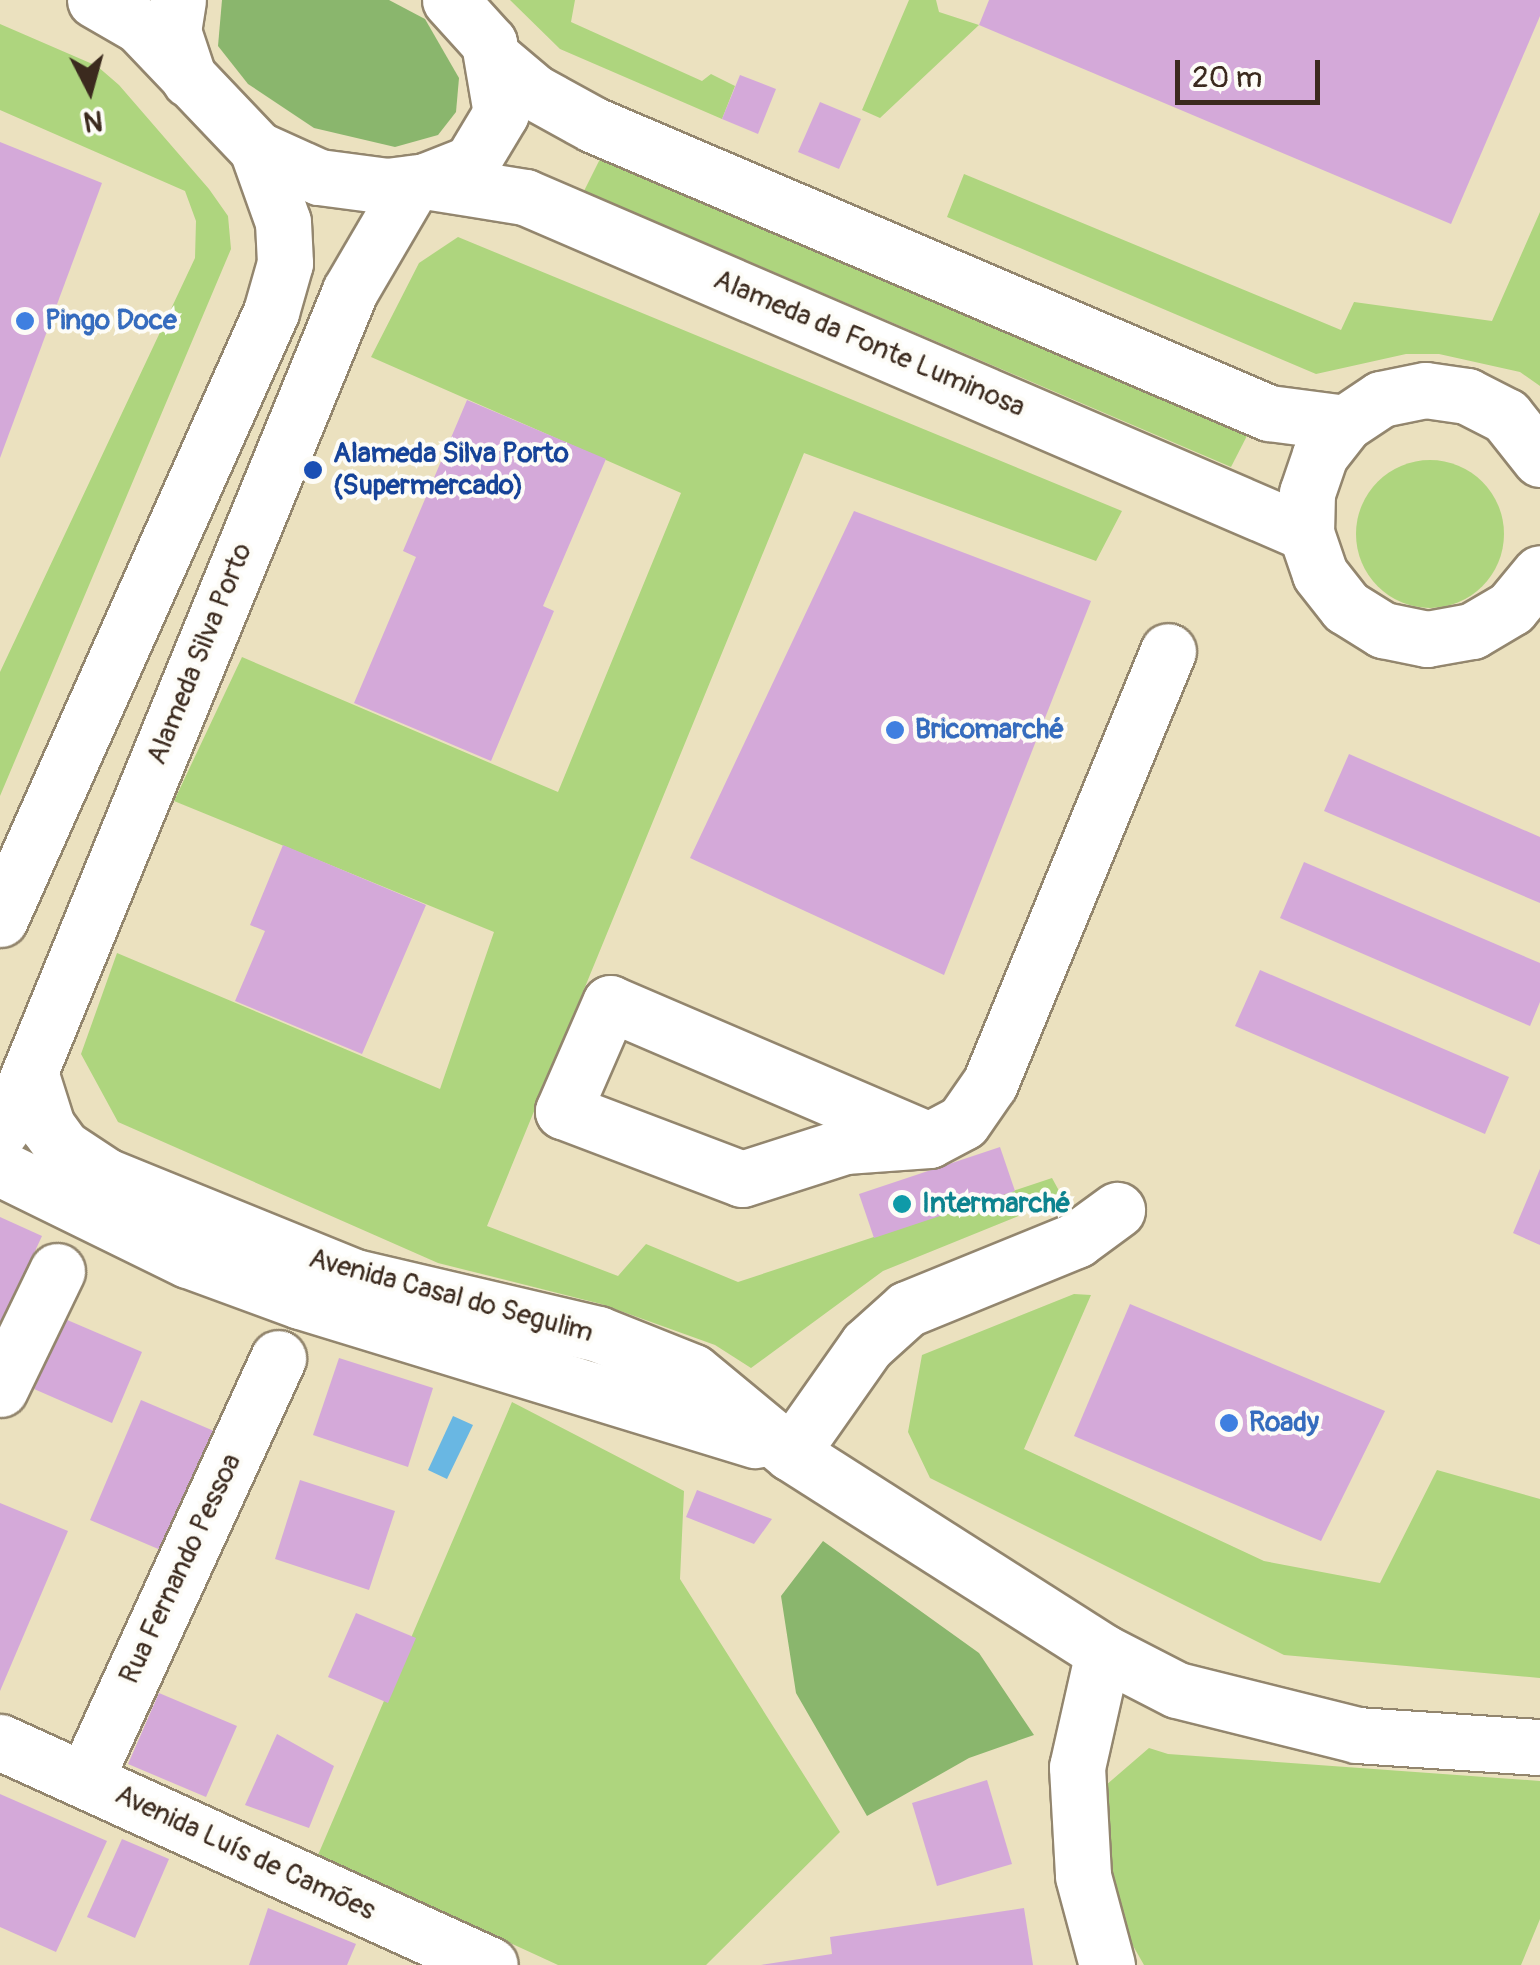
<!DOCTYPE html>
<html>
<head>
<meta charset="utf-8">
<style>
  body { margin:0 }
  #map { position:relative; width:1540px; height:1965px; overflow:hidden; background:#ebe1bf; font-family:Pangolin,sans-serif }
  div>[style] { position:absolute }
  .green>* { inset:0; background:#aed57e }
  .round { border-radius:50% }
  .forest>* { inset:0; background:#8ab66d }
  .water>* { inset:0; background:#69b7e3 }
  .building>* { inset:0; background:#d4a9d9 }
  .roads { filter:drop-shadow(2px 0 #93866e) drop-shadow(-2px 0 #93866e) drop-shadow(0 2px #93866e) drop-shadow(0 -2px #93866e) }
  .minor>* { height:55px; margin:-27.5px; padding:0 27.5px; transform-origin:27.5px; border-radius:27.5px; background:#fff }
  .major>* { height:55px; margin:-27.5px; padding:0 27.5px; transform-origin:27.5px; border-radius:27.5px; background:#fff }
  .dots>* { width:28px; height:28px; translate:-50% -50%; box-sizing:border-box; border:5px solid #fdfcf7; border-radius:50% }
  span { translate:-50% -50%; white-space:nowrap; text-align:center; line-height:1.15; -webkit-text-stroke:8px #fdfcf7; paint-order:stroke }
  .shop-label { font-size:28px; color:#366cbe; font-weight:700 }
  .left { translate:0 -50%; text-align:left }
  .street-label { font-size:28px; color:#3b2a1e }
  .transit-label { font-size:28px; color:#164399; font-weight:700 }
  .culture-label { font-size:28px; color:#0d838f; font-weight:700 }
  .north { position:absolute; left:40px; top:40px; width:100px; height:100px; -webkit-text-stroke:8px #fdfcf7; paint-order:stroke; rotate:174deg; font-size:28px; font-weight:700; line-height:40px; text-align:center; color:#3b2a1e }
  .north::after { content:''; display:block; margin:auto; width:35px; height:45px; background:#3b2a1e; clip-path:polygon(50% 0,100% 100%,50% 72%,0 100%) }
  .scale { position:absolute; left:1175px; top:60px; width:145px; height:45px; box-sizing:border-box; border:5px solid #3b2a1e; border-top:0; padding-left:12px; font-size:30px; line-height:35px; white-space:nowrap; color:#3b2a1e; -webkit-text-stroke:8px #fdfcf7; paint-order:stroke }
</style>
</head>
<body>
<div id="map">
  <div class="green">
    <i style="clip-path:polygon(510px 0,575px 0,571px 22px,702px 81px,711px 74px,735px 86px,722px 119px,560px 49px)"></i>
    <i style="clip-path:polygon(909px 0,936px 0,939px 12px,979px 25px,880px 118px,862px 110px)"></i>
    <i style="clip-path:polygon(0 24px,97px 66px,119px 85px,209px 189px,228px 216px,231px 249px,0 796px,0 672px,195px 258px,196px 221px,185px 191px,0 110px)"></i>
    <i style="clip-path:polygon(602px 155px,1251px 428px,1231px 467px,584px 191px)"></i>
    <i style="clip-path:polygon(964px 174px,1341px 330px,1354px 302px,1492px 321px,1540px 212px,1540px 386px,1520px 372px,1439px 354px,1406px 354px,1316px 374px,947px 217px)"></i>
    <i style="clip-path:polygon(458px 237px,1122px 511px,1096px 561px,804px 453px,487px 1226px,618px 1276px,646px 1244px,738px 1282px,1052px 1178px,1063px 1198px,883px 1271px,751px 1368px,715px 1345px,601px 1304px,438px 1263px,118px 1122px,81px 1054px,117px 953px,440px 1089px,494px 932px,174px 801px,242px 657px,558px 792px,681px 493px,371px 357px,419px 263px)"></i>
    <i class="round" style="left:1356px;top:460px;width:148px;height:148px"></i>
    <i style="clip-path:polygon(1074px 1294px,1091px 1295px,1024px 1449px,1264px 1561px,1380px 1583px,1437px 1470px,1540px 1499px,1540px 1678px,1284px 1655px,930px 1478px,908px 1432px,922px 1355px)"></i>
    <i style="clip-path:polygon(512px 1402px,684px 1491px,680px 1579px,840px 1832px,706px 1965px,558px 1965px,318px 1855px)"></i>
    <i style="clip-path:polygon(1149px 1748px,1168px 1754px,1540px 1781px,1540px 1919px,1521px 1965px,1144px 1965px,1112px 1909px,1098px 1792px)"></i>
  </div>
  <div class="forest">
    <i style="clip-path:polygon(222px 0,389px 0,425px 19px,459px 78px,456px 112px,438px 135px,395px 147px,314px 128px,248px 84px,218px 46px)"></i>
    <i style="clip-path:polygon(823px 1541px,979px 1653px,1034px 1735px,969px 1758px,867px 1816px,796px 1693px,781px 1596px)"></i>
  </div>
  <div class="water">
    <i style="clip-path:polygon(453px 1416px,473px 1425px,447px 1479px,428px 1470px)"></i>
  </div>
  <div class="building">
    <i style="clip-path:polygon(989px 0,1540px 0,1540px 16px,1451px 224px,979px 25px)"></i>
    <i style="clip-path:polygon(740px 75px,776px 89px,758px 134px,722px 119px)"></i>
    <i style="clip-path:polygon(820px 102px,861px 119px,839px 169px,798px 152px)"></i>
    <i style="clip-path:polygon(0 142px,102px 183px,0 458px)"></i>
    <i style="clip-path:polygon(467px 400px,606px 459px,543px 606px,554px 611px,491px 761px,354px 703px,416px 557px,403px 551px)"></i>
    <i style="clip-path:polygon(854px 511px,1091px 601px,944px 975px,690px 858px)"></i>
    <i style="clip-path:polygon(1349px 754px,1540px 837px,1540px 903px,1324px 811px)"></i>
    <i style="clip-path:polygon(283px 845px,426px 905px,362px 1054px,235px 1001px,265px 931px,250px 925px)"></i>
    <i style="clip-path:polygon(1304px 862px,1540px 963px,1540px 1002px,1530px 1026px,1280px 918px)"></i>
    <i style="clip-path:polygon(1260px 970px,1509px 1077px,1485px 1134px,1235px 1026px)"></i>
    <i style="clip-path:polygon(1000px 1147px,1015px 1191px,874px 1238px,859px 1194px)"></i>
    <i style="clip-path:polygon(1540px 1169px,1540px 1245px,1513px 1233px)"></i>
    <i style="clip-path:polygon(0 1217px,42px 1236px,0 1327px)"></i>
    <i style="clip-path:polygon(1130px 1304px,1385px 1411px,1321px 1541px,1074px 1436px)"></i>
    <i style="clip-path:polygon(65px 1319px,142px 1352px,112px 1423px,34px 1389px)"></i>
    <i style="clip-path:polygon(339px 1358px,433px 1388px,408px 1467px,313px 1435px)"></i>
    <i style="clip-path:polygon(141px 1400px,214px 1431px,163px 1551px,90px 1520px)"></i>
    <i style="clip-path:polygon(300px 1480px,395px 1511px,369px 1590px,275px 1559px)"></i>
    <i style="clip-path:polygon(697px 1490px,772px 1519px,754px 1544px,686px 1517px)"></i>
    <i style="clip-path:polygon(0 1503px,68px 1531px,0 1691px)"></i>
    <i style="clip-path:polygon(356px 1613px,416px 1638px,388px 1703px,328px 1677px)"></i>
    <i style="clip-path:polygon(159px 1693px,237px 1726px,206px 1797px,128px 1764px)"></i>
    <i style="clip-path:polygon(277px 1734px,334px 1766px,309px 1828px,245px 1805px)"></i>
    <i style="clip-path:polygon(987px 1780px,1012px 1864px,937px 1886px,912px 1803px)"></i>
    <i style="clip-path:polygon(0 1794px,107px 1841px,56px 1952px,0 1927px)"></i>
    <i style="clip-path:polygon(122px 1839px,169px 1859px,135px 1938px,87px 1917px)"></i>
    <i style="clip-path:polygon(268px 1908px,356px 1944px,347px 1965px,249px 1965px)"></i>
    <i style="clip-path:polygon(1024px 1908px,1033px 1965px,761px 1965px,832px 1954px,830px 1937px)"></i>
  </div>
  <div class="roads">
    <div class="minor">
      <i style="left:30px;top:1072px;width:57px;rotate:72.5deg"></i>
      <i style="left:47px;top:1126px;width:26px;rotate:54deg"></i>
      <i style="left:62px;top:1147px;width:53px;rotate:33.4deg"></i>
      <i style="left:106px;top:1176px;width:269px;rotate:22.1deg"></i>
      <i style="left:355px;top:1277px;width:250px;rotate:13.2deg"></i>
      <i style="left:598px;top:1334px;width:102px;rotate:21.8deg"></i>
      <i style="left:693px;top:1372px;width:127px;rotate:39.6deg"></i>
      <i style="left:791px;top:1453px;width:370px;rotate:32.5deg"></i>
      <i style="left:1103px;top:1652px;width:83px;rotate:27.2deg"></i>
      <i style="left:1177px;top:1690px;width:186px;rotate:14deg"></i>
      <i style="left:1357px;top:1735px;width:183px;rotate:3.8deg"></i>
      <i style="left:929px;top:1140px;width:347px;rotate:-156.8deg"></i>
      <i style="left:610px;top:1003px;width:118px;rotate:113.5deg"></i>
      <i style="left:563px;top:1111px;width:191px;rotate:20.8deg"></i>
      <i style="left:742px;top:1179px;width:108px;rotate:-17.8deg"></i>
      <i style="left:845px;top:1146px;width:84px;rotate:-4.1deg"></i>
      <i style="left:929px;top:1140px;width:38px;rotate:-28deg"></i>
      <i style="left:963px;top:1122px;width:47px;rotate:-55.3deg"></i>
      <i style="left:990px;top:1083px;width:467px;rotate:-67.6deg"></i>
      <i style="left:0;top:1168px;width:209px;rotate:26.1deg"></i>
      <i style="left:188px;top:1260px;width:119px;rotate:20.1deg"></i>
      <i style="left:300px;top:1301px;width:476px;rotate:17deg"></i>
      <i style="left:0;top:1389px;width:131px;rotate:-64.2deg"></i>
      <i style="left:791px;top:1453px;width:132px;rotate:-54.9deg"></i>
      <i style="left:867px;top:1345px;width:54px;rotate:-42deg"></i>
      <i style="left:907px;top:1309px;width:183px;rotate:-22.2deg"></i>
      <i style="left:1076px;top:1240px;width:51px;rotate:-36.2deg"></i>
      <i style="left:1103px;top:1652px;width:118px;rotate:102.7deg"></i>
      <i style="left:1077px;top:1767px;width:109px;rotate:86.8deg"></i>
      <i style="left:1083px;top:1876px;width:92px;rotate:74.9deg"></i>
      <i style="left:0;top:1742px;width:538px;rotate:24.47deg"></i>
      <i style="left:85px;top:1780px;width:464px;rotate:-65.4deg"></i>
    </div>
    <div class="major">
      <i style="left:95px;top:0;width:52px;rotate:30deg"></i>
      <i style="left:140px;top:26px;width:170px;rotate:46.4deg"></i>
      <i style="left:257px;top:149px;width:68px;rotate:24.3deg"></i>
      <i style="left:319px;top:177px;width:69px;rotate:7.5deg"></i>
      <i style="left:387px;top:186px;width:38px;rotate:-7deg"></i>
      <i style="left:425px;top:181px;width:49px;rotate:-21.4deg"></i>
      <i style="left:471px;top:163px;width:58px;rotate:-59deg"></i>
      <i style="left:501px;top:113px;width:71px;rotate:-99.7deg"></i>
      <i style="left:489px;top:43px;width:58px;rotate:-132.2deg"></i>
      <i style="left:178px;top:0;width:31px;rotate:99deg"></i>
      <i style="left:173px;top:31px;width:51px;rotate:71.6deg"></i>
      <i style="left:496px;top:60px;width:50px;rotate:40.1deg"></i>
      <i style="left:534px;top:92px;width:68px;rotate:28.8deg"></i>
      <i style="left:594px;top:125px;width:734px;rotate:23.11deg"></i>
      <i style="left:1269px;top:413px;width:77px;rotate:7.5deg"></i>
      <i style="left:425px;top:181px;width:101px;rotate:9.1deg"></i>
      <i style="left:525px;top:197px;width:850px;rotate:23.28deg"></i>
      <i style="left:1540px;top:459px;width:55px;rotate:-128.3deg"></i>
      <i style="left:1506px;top:416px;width:44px;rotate:-152.9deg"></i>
      <i style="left:1467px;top:396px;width:42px;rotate:-171.9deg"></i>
      <i style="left:1425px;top:390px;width:45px;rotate:168.4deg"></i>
      <i style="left:1381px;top:399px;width:43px;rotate:146.3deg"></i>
      <i style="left:1345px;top:423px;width:41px;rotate:128deg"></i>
      <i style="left:1320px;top:455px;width:40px;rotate:108.9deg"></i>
      <i style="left:1307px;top:493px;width:40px;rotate:91.4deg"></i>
      <i style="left:1306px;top:533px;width:43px;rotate:71.1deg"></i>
      <i style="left:1320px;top:574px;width:42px;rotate:51.8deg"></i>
      <i style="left:1346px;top:607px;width:44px;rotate:31.9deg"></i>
      <i style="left:1383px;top:630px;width:45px;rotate:11.6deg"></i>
      <i style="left:1427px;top:639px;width:46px;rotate:-10.1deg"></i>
      <i style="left:1472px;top:631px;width:45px;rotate:-30.5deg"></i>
      <i style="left:1511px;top:608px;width:45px;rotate:-50.4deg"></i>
      <i style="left:0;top:919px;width:665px;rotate:-65.94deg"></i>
      <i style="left:271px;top:312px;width:51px;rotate:-74.1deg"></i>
      <i style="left:285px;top:263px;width:41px;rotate:-92.8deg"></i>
      <i style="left:283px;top:222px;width:77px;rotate:-109.6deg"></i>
      <i style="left:0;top:1131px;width:22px;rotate:-54deg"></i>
      <i style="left:13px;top:1113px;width:888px;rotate:-67.71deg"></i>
      <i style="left:350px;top:291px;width:125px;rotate:-59.7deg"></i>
    </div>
  </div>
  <div class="dots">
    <i style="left:25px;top:321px;background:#3f7fe0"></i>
    <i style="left:313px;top:470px;background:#1a4fb4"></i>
    <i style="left:895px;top:730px;background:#3f7fe0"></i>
    <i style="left:902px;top:1204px;background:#0f9aa8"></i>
    <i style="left:1229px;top:1423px;background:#3f7fe0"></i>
  </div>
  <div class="shop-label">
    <span class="left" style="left:45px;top:321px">Pingo Doce</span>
    <span class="left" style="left:915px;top:730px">Bricomarché</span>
    <span class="left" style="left:1249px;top:1423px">Roady</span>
  </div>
  <div class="street-label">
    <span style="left:869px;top:344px;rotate:23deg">Alameda da Fonte Luminosa</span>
    <span style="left:200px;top:654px;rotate:-68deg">Alameda Silva Porto</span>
    <span style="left:451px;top:1296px;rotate:15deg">Avenida Casal do Segulim</span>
    <span style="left:181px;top:1569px;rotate:-65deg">Rua Fernando Pessoa</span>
    <span style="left:245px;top:1853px;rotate:25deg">Avenida Luís de Camões</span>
  </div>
  <div class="transit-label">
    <span class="left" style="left:333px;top:470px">Alameda Silva Porto<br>(Supermercado)</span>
  </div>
  <div class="culture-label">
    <span class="left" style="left:922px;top:1204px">Intermarché</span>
  </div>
  <div class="north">N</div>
  <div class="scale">20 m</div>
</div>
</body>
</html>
